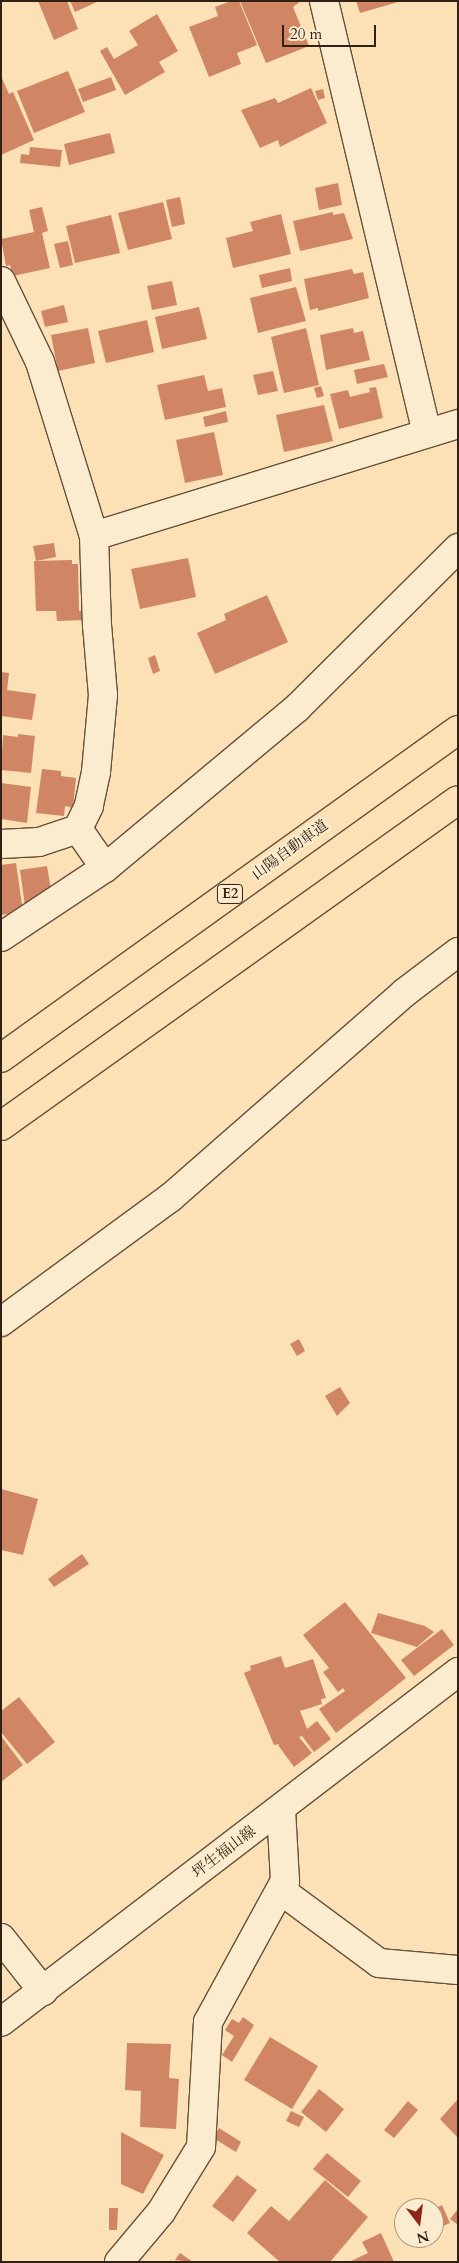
<!DOCTYPE html>
<html>
<head>
<meta charset="utf-8">
<style>
  body { margin:0 }
  #map { position:relative; width:459px; height:2263px; overflow:hidden; background:#fbe1b5; font-family:Cardo,"Noto Serif JP",serif }
  div>[style] { position:absolute }
  .building>* { inset:0; background:#d08664 }
  .roads { filter:drop-shadow(1px 0 #64513b) drop-shadow(-1px 0 #64513b) drop-shadow(0 1px #64513b) drop-shadow(0 -1px #64513b) }
  .street>* { height:28px; margin:-14px; padding:0 14px; transform-origin:14px; border-radius:14px; background:#fceccf }
  .secondary>* { height:28px; margin:-14px; padding:0 14px; transform-origin:14px; border-radius:14px; background:#fceccf }
  .highway>* { height:28px; margin:-14px; padding:0 14px; transform-origin:14px; border-radius:14px; background:#fbe1b5 }
  span { translate:-50% -50%; white-space:nowrap; text-align:center; line-height:1.15; -webkit-text-stroke:4.5px #fceccf; paint-order:stroke }
  .shield-label span { padding:1px 4px; background:#fceccf; border:1px solid; border-radius:4px; -webkit-text-stroke-width:0 }
  .shield-label { font-size:14px; color:#322112; font-weight:700 }
  .street-label { font-size:15px; color:#322112 }
  .frame { position:absolute; inset:0; border:2px solid #322112; pointer-events:none }
  .north { position:absolute; left:394px; top:2198px; width:50px; height:50px; box-sizing:border-box; background:#fceccf; border:1px solid #ab9b83; border-radius:50%; rotate:165deg; font-size:14px; font-weight:700; line-height:20px; text-align:center; color:#322112 }
  .north::after { content:''; display:block; margin:auto; width:18px; height:22px; background:#8f2418; clip-path:polygon(50% 0,100% 100%,50% 72%,0 100%) }
  .scale { position:absolute; left:282px; top:25px; width:94px; height:22px; box-sizing:border-box; border:2px solid #322112; border-top:0; padding-left:6px; font-size:15px; line-height:18px; white-space:nowrap; color:#322112; -webkit-text-stroke:4px #fceccf; paint-order:stroke }
</style>
</head>
<body>
<div id="map">
  <div class="building">
    <i style="clip-path:polygon(38px 1px,67px 1px,78px 29px,54px 40px)"></i>
    <i style="clip-path:polygon(70px 1px,99px 1px,75px 12px)"></i>
    <i style="clip-path:polygon(231px 1px,239px 1px,257px 45px,237px 53px,241px 64px,209px 77px,189px 27px,218px 16px,215px 7px)"></i>
    <i style="clip-path:polygon(240px 1px,301px 1px,293px 7px,309px 46px,266px 63px)"></i>
    <i style="clip-path:polygon(356px 1px,398px 1px,398px 2px,360px 13px)"></i>
    <i style="clip-path:polygon(157px 14px,178px 51px,159px 62px,165px 72px,125px 95px,100px 51px,107px 47px,114px 59px,138px 45px,129px 31px)"></i>
    <i style="clip-path:polygon(68px 71px,85px 112px,34px 133px,17px 91px)"></i>
    <i style="clip-path:polygon(1px 76px,9px 94px,13px 92px,34px 140px,1px 155px)"></i>
    <i style="clip-path:polygon(111px 77px,116px 90px,83px 102px,78px 89px)"></i>
    <i style="clip-path:polygon(311px 88px,327px 123px,280px 147px,278px 140px,260px 148px,241px 110px,275px 98px,278px 103px)"></i>
    <i style="clip-path:polygon(323px 89px,325px 98px,318px 100px,315px 91px)"></i>
    <i style="clip-path:polygon(110px 133px,115px 153px,69px 165px,64px 144px)"></i>
    <i style="clip-path:polygon(30px 147px,62px 150px,60px 167px,20px 163px,21px 154px,29px 155px)"></i>
    <i style="clip-path:polygon(338px 183px,342px 205px,319px 210px,315px 188px)"></i>
    <i style="clip-path:polygon(180px 197px,185px 224px,172px 227px,166px 200px)"></i>
    <i style="clip-path:polygon(163px 202px,172px 239px,128px 250px,118px 213px)"></i>
    <i style="clip-path:polygon(42px 207px,48px 231px,42px 233px,50px 268px,13px 276px,10px 265px,6px 266px,1px 239px,34px 232px,29px 210px)"></i>
    <i style="clip-path:polygon(333px 212px,333px 215px,344px 213px,353px 239px,300px 251px,293px 221px)"></i>
    <i style="clip-path:polygon(281px 214px,291px 254px,233px 268px,226px 238px,253px 231px,250px 222px)"></i>
    <i style="clip-path:polygon(111px 215px,120px 253px,75px 263px,66px 226px)"></i>
    <i style="clip-path:polygon(68px 241px,73px 265px,60px 268px,54px 244px)"></i>
    <i style="clip-path:polygon(290px 268px,292px 281px,262px 288px,259px 275px)"></i>
    <i style="clip-path:polygon(352px 269px,354px 274px,363px 272px,369px 298px,318px 311px,318px 308px,310px 310px,304px 279px)"></i>
    <i style="clip-path:polygon(172px 281px,177px 305px,152px 310px,147px 286px)"></i>
    <i style="clip-path:polygon(296px 287px,306px 321px,258px 333px,250px 298px)"></i>
    <i style="clip-path:polygon(64px 305px,68px 322px,45px 327px,41px 311px)"></i>
    <i style="clip-path:polygon(199px 307px,207px 339px,162px 349px,155px 317px)"></i>
    <i style="clip-path:polygon(147px 320px,154px 352px,106px 363px,98px 331px)"></i>
    <i style="clip-path:polygon(88px 328px,95px 363px,58px 371px,51px 335px)"></i>
    <i style="clip-path:polygon(306px 328px,319px 385px,284px 393px,271px 337px)"></i>
    <i style="clip-path:polygon(353px 328px,354px 333px,363px 331px,370px 360px,326px 370px,320px 335px)"></i>
    <i style="clip-path:polygon(384px 364px,388px 377px,357px 384px,354px 370px)"></i>
    <i style="clip-path:polygon(273px 371px,278px 391px,258px 395px,253px 375px)"></i>
    <i style="clip-path:polygon(204px 375px,208px 391px,222px 388px,226px 407px,165px 420px,157px 385px)"></i>
    <i style="clip-path:polygon(321px 386px,324px 396px,317px 398px,314px 388px)"></i>
    <i style="clip-path:polygon(376px 387px,383px 418px,339px 429px,330px 394px,348px 390px,350px 397px,370px 392px,369px 388px)"></i>
    <i style="clip-path:polygon(324px 405px,333px 441px,284px 452px,276px 415px)"></i>
    <i style="clip-path:polygon(226px 411px,228px 422px,205px 427px,203px 417px)"></i>
    <i style="clip-path:polygon(214px 432px,223px 475px,185px 483px,176px 440px)"></i>
    <i style="clip-path:polygon(54px 543px,56px 557px,36px 561px,33px 546px)"></i>
    <i style="clip-path:polygon(188px 558px,196px 597px,140px 609px,131px 569px)"></i>
    <i style="clip-path:polygon(72px 560px,72px 564px,78px 564px,79px 611px,84px 611px,85px 620px,57px 621px,56px 611px,36px 611px,34px 561px)"></i>
    <i style="clip-path:polygon(267px 595px,288px 642px,215px 674px,197px 633px,226px 620px,224px 614px)"></i>
    <i style="clip-path:polygon(155px 655px,160px 671px,153px 674px,148px 658px)"></i>
    <i style="clip-path:polygon(1px 672px,9px 673px,7px 690px,36px 694px,32px 720px,1px 716px)"></i>
    <i style="clip-path:polygon(18px 734px,35px 736px,31px 773px,1px 770px,3px 735px,18px 737px)"></i>
    <i style="clip-path:polygon(42px 769px,61px 771px,61px 776px,76px 778px,73px 808px,65px 806px,64px 816px,36px 813px)"></i>
    <i style="clip-path:polygon(1px 783px,31px 787px,27px 823px,1px 819px)"></i>
    <i style="clip-path:polygon(16px 863px,23px 912px,1px 915px,1px 865px)"></i>
    <i style="clip-path:polygon(47px 866px,53px 901px,25px 906px,20px 870px)"></i>
    <i style="clip-path:polygon(299px 1339px,305px 1351px,297px 1356px,290px 1344px)"></i>
    <i style="clip-path:polygon(340px 1387px,350px 1403px,337px 1416px,325px 1396px)"></i>
    <i style="clip-path:polygon(1px 1489px,38px 1499px,23px 1555px,1px 1550px)"></i>
    <i style="clip-path:polygon(82px 1554px,89px 1564px,54px 1587px,48px 1579px)"></i>
    <i style="clip-path:polygon(345px 1602px,406px 1678px,336px 1733px,319px 1709px,345px 1691px,343px 1688px,338px 1692px,323px 1672px,329px 1668px,303px 1635px)"></i>
    <i style="clip-path:polygon(378px 1613px,425px 1626px,434px 1632px,417px 1647px,371px 1633px)"></i>
    <i style="clip-path:polygon(442px 1629px,454px 1645px,414px 1676px,401px 1660px)"></i>
    <i style="clip-path:polygon(281px 1656px,285px 1668px,313px 1659px,326px 1698px,321px 1699px,322px 1704px,300px 1711px,307px 1729px,317px 1721px,331px 1739px,314px 1752px,302px 1736px,299px 1737px,312px 1753px,294px 1767px,278px 1745px,280px 1744px,274px 1745px,244px 1673px,251px 1670px,250px 1666px)"></i>
    <i style="clip-path:polygon(19px 1697px,55px 1742px,27px 1764px,1px 1732px,1px 1711px)"></i>
    <i style="clip-path:polygon(1px 1736px,23px 1765px,1px 1782px)"></i>
    <i style="clip-path:polygon(243px 2017px,254px 2025px,232px 2062px,222px 2055px,234px 2036px,225px 2030px,232px 2019px,239px 2023px)"></i>
    <i style="clip-path:polygon(270px 2037px,318px 2066px,292px 2109px,244px 2080px)"></i>
    <i style="clip-path:polygon(127px 2043px,171px 2044px,169px 2078px,179px 2079px,176px 2129px,140px 2127px,141px 2091px,125px 2090px)"></i>
    <i style="clip-path:polygon(319px 2089px,344px 2109px,326px 2132px,301px 2112px)"></i>
    <i style="clip-path:polygon(458px 2099px,458px 2138px,440px 2119px)"></i>
    <i style="clip-path:polygon(408px 2101px,418px 2110px,394px 2138px,384px 2130px)"></i>
    <i style="clip-path:polygon(291px 2111px,304px 2117px,299px 2127px,286px 2121px)"></i>
    <i style="clip-path:polygon(219px 2128px,241px 2142px,236px 2152px,213px 2138px)"></i>
    <i style="clip-path:polygon(121px 2132px,164px 2155px,143px 2194px,121px 2184px)"></i>
    <i style="clip-path:polygon(327px 2153px,361px 2181px,348px 2197px,313px 2169px)"></i>
    <i style="clip-path:polygon(237px 2175px,257px 2190px,233px 2222px,212px 2206px)"></i>
    <i style="clip-path:polygon(325px 2180px,368px 2217px,330px 2262px,280px 2262px,247px 2233px,271px 2206px,289px 2221px)"></i>
    <i style="clip-path:polygon(442px 2205px,450px 2223px,434px 2230px,434px 2209px)"></i>
    <i style="clip-path:polygon(109px 2208px,118px 2208px,117px 2230px,109px 2230px)"></i>
    <i style="clip-path:polygon(458px 2209px,458px 2225px,450px 2219px)"></i>
    <i style="clip-path:polygon(381px 2233px,394px 2262px,349px 2262px,368px 2253px,362px 2242px)"></i>
    <i style="clip-path:polygon(180px 2253px,193px 2262px,175px 2260px)"></i>
  </div>
  <div class="roads">
    <div class="street">
      <i style="left:324px;top:1px;width:443px;rotate:76.6deg"></i>
      <i style="left:1px;top:281px;width:90px;rotate:64.3deg"></i>
      <i style="left:40px;top:362px;width:182px;rotate:72.8deg"></i>
      <i style="left:94px;top:536px;width:89px;rotate:88.1deg"></i>
      <i style="left:97px;top:625px;width:70px;rotate:85.1deg"></i>
      <i style="left:103px;top:695px;width:77px;rotate:95.2deg"></i>
      <i style="left:96px;top:772px;width:35px;rotate:102deg"></i>
      <i style="left:89px;top:806px;width:25px;rotate:116deg"></i>
      <i style="left:78px;top:829px;width:41px;rotate:161.6deg"></i>
      <i style="left:39px;top:842px;width:38px;rotate:177deg"></i>
      <i style="left:94px;top:536px;width:381px;rotate:-17.1deg"></i>
      <i style="left:78px;top:829px;width:47px;rotate:55.3deg"></i>
      <i style="left:1px;top:937px;width:125px;rotate:-33.6deg"></i>
      <i style="left:105px;top:868px;width:250px;rotate:-39.8deg"></i>
      <i style="left:297px;top:708px;width:227px;rotate:-44.8deg"></i>
      <i style="left:285px;top:1881px;width:11px;rotate:100deg"></i>
      <i style="left:283px;top:1892px;width:119px;rotate:36.5deg"></i>
      <i style="left:379px;top:1963px;width:79px;rotate:5.1deg"></i>
      <i style="left:119px;top:2262px;width:65px;rotate:-50deg"></i>
      <i style="left:161px;top:2212px;width:76px;rotate:-58.4deg"></i>
      <i style="left:201px;top:2147px;width:125px;rotate:-86.8deg"></i>
      <i style="left:208px;top:2022px;width:161px;rotate:-61.4deg"></i>
      <i style="left:285px;top:1881px;width:72px;rotate:-93.2deg"></i>
    </div>
    <div class="secondary">
      <i style="left:1px;top:1322px;width:210px;rotate:-36.3deg"></i>
      <i style="left:170px;top:1198px;width:311px;rotate:-41.2deg"></i>
      <i style="left:404px;top:993px;width:68px;rotate:-37.2deg"></i>
      <i style="left:1px;top:1938px;width:68px;rotate:51.6deg"></i>
      <i style="left:1px;top:2022px;width:576px;rotate:-37.45deg"></i>
    </div>
    <div class="highway">
      <i style="left:1px;top:1058px;width:563px;rotate:-35.67deg"></i>
      <i style="left:1px;top:1126px;width:561px;rotate:-35.5deg"></i>
    </div>
  </div>
  <div class="shield-label">
    <span style="left:230px;top:894px">E2</span>
  </div>
  <div class="street-label">
    <span style="left:290px;top:850px;rotate:-36deg">山陽自動車道</span>
    <span style="left:224px;top:1852px;rotate:-37deg">坪生福山線</span>
  </div>
  <div class="frame"></div>
  <div class="north">N</div>
  <div class="scale">20 m</div>
</div>
</body>
</html>
